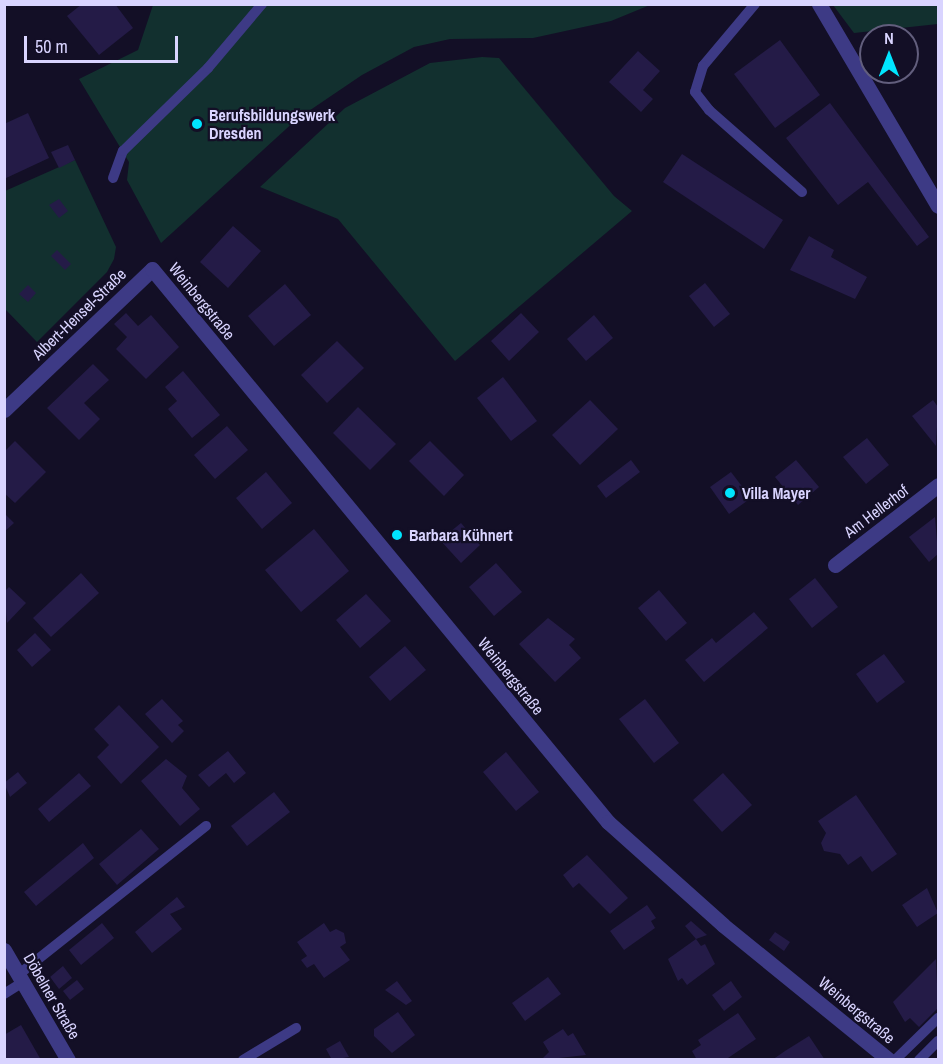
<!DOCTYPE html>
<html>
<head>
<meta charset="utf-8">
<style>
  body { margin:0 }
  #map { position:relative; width:943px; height:1064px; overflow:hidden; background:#130f26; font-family:"Archivo Narrow",sans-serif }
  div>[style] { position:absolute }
  .green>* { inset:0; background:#12302f }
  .building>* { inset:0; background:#241b47 }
  .lane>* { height:10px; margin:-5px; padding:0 5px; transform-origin:5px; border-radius:5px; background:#3d3a85 }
  .street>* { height:15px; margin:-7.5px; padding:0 7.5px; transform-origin:7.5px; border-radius:7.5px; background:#3d3a85 }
  .dots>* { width:16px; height:16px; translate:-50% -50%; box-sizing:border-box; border:3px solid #130f26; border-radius:50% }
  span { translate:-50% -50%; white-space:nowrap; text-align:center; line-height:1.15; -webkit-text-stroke:4.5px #130f26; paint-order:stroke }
  .poi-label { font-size:16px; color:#d9d4ff; font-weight:700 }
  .left { translate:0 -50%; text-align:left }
  .street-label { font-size:16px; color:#d9d4ff }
  .frame { position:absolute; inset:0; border:6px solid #d9d4ff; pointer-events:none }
  .north { position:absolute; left:859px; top:24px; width:60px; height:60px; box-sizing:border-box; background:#130f26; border:2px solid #625e7d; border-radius:50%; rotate:0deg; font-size:16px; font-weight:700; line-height:24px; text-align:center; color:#d9d4ff }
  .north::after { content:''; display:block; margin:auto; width:21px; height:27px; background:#00e5ff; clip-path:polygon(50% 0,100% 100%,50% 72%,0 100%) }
  .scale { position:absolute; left:24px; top:36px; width:154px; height:27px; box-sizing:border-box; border:3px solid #d9d4ff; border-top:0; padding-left:8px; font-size:18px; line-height:21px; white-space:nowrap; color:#d9d4ff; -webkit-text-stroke:4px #130f26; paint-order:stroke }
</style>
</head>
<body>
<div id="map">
  <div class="green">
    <i style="clip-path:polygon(153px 5px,650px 5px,611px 21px,533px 38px,450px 39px,414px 47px,362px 75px,297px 119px,161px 243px,127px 180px,129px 162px,79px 79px,138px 50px)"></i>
    <i style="clip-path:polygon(833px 5px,938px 5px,938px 24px,854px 33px)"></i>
    <i style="clip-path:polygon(482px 57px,499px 58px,614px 196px,632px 211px,455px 361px,338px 219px,260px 187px,345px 108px,430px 63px)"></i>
    <i style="clip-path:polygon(75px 160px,116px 247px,114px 259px,107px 272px,37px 342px,5px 309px,5px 191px)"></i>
  </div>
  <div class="building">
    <i style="clip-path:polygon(82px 4px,115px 4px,133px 28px,99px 55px,67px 16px)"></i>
    <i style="clip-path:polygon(780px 40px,820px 95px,775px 128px,734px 74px)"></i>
    <i style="clip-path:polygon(638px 51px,660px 71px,643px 90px,653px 99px,641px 112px,609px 82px)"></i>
    <i style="clip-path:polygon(830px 103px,929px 237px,917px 246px,868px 182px,838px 205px,786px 138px)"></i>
    <i style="clip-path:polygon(28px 113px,49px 158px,4px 179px,4px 124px)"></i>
    <i style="clip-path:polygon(68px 145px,75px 160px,59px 168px,51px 152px)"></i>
    <i style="clip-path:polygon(682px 154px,783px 220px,764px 249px,663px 182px)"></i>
    <i style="clip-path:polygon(59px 199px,68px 211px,59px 218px,49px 205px)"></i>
    <i style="clip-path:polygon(233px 226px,261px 251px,228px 288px,200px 262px)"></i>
    <i style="clip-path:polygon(809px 236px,834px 250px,831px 257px,867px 277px,855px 299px,790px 270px)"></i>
    <i style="clip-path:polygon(57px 250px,71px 264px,65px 270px,51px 256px)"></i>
    <i style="clip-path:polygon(705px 283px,730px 314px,714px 327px,689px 296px)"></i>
    <i style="clip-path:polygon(285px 284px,311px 315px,274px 346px,248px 316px)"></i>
    <i style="clip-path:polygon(28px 285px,36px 293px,28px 302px,19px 294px)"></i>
    <i style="clip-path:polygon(126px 313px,138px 326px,151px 315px,179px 347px,146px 379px,116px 349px,127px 337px,114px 324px)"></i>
    <i style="clip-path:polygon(521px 313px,539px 332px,509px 361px,491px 341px)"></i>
    <i style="clip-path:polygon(594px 315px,613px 338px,586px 361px,567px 339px)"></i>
    <i style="clip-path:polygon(337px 341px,364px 368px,327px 403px,301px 375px)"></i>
    <i style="clip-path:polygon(93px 364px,109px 380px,84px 403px,100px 419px,79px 440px,47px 408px)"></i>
    <i style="clip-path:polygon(183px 371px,220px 415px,192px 438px,168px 409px,177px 401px,165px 387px)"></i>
    <i style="clip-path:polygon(503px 377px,537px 421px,511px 441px,477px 398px)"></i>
    <i style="clip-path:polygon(590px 400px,618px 429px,580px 465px,552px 435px)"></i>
    <i style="clip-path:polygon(933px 400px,938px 407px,936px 446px,912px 416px)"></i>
    <i style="clip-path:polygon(358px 407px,396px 444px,370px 470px,333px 433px)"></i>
    <i style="clip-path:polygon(227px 426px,248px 450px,215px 479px,194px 455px)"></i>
    <i style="clip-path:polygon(867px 438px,889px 465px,866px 484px,843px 457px)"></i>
    <i style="clip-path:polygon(15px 441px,46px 472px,15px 503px,4px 493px,4px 452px)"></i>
    <i style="clip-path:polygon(430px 441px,464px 475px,444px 496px,409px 461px)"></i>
    <i style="clip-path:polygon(631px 460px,640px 472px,606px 498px,597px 486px)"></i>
    <i style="clip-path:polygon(796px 460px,819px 487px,798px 505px,775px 477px)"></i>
    <i style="clip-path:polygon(266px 472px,292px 503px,262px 529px,236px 498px)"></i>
    <i style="clip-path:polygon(731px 472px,751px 498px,729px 514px,710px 487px)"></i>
    <i style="clip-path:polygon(4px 513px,14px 523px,4px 532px)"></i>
    <i style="clip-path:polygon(935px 517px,938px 554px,929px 562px,909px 537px)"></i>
    <i style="clip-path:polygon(461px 523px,480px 545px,461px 563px,440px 540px)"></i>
    <i style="clip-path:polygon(314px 529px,349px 571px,301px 612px,265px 570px)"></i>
    <i style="clip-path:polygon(496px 563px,522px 592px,494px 616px,469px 587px)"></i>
    <i style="clip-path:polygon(81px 573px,99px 593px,51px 637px,33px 618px)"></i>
    <i style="clip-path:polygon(815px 578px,838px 607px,812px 628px,789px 599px)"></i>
    <i style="clip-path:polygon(9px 587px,26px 603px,7px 623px,4px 592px)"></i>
    <i style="clip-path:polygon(659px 590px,687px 623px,666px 641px,638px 608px)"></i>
    <i style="clip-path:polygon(366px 594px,391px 621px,360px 648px,336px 620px)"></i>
    <i style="clip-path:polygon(754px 612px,768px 628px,704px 682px,685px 660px,712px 638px,716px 643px)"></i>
    <i style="clip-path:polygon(548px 618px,575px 639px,569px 645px,581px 658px,555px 682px,519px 644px)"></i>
    <i style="clip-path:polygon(35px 633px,51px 650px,32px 667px,17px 650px)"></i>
    <i style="clip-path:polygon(405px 646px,426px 670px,390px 701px,369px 677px)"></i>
    <i style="clip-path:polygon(884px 654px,905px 682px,877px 703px,856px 674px)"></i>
    <i style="clip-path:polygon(162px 699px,183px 721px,178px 725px,184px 731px,172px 743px,145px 714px)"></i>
    <i style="clip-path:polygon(645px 699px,679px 743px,654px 763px,619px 719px)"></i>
    <i style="clip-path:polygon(119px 705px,159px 747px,121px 784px,97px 757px,109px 745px,94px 729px)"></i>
    <i style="clip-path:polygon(228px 751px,246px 773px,234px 783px,226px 773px,209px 787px,198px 775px)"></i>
    <i style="clip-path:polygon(506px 752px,539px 792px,516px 811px,483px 772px)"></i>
    <i style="clip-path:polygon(166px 759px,187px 776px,182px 788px,200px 809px,180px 826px,141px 781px)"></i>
    <i style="clip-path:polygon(18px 772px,27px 783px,10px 797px,4px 783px)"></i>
    <i style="clip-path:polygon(79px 773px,91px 786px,49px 822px,38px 809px)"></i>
    <i style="clip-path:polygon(723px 773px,752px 805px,722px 832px,693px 800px)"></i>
    <i style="clip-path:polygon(274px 792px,290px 812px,247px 846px,231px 826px)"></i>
    <i style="clip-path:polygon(856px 795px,897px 854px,872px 872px,861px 856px,848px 865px,840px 854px,824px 851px,821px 843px,826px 833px,818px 821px)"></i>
    <i style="clip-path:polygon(141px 829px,159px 849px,117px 885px,99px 864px)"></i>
    <i style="clip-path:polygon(83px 843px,94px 858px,36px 906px,24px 892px)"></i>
    <i style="clip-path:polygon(587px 855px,628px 898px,610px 914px,579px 883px,573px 888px,563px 875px)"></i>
    <i style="clip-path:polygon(927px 888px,938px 913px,917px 927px,902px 905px)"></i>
    <i style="clip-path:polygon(177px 897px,185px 907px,170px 914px,182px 929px,152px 953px,135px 932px)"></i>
    <i style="clip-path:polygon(647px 905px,656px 918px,651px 921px,655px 928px,624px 950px,610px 931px)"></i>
    <i style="clip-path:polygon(691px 921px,707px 935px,696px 939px,685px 926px)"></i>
    <i style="clip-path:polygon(102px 923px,114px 938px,81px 965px,69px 950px)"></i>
    <i style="clip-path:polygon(324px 923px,330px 932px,336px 929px,344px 933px,346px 943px,340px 947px,350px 960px,324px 978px,314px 964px,307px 968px,301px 960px,307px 956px,297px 942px)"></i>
    <i style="clip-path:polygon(775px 932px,790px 942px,784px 951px,769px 940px)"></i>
    <i style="clip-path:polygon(696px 939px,701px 946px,705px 944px,715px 964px,687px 985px,682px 978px,678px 981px,668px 959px)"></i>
    <i style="clip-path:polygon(936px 959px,938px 1008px,919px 1027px,910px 1018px,905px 1022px,893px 1002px)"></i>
    <i style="clip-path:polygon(63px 966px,72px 978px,59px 989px,50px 977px)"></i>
    <i style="clip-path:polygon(548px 977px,561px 994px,525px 1021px,512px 1003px)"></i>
    <i style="clip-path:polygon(77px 980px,84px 989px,70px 1000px,63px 991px)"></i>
    <i style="clip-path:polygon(397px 981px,412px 1001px,406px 1005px,385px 990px)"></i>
    <i style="clip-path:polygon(731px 981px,742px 997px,724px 1011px,712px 995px)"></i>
    <i style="clip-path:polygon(398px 1012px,415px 1035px,392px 1053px,374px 1036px,374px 1029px)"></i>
    <i style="clip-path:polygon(738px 1013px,756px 1039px,725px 1060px,697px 1060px,692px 1051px,701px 1045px,698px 1040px)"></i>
    <i style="clip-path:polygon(21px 1025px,41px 1060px,4px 1060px,4px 1035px)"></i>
    <i style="clip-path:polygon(563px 1029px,568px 1036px,573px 1033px,586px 1055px,541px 1060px,549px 1052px,543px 1042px)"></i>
    <i style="clip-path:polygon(809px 1036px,825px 1060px,772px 1060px,785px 1051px)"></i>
    <i style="clip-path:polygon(340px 1041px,349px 1057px,332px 1060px,326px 1049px)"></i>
  </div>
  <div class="lane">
    <i style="left:755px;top:4px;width:81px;rotate:130deg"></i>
    <i style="left:703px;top:66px;width:27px;rotate:107deg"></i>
    <i style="left:695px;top:92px;width:23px;rotate:52deg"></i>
    <i style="left:709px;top:110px;width:124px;rotate:41.4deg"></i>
    <i style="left:113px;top:178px;width:29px;rotate:-70deg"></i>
    <i style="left:123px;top:151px;width:119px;rotate:-44.3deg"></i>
    <i style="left:208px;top:68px;width:84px;rotate:-49.8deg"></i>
    <i style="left:18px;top:975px;width:240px;rotate:-38.4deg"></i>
    <i style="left:4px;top:994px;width:22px;rotate:-32deg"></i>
    <i style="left:243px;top:1060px;width:62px;rotate:-31.1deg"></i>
    <i style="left:895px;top:1060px;width:60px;rotate:-44.3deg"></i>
    <i style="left:919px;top:1060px;width:27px;rotate:-45deg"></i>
  </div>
  <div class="street">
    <i style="left:819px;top:4px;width:234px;rotate:59.5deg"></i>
    <i style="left:4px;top:410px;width:204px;rotate:-43.6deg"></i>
    <i style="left:152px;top:269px;width:717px;rotate:50.49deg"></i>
    <i style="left:608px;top:822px;width:154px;rotate:41.8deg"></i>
    <i style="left:723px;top:925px;width:214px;rotate:39.1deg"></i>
    <i style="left:835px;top:565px;width:130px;rotate:-37.8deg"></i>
    <i style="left:4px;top:950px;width:127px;rotate:59.8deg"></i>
  </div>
  <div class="dots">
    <i style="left:197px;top:124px;background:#00e5ff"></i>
    <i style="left:730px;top:493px;background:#00e5ff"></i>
    <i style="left:397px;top:535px;background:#00e5ff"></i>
  </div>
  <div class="poi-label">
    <span class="left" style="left:209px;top:124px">Berufsbildungswerk<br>Dresden</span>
    <span class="left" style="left:742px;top:493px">Villa Mayer</span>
    <span class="left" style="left:409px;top:535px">Barbara Kühnert</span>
  </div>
  <div class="street-label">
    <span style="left:202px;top:301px;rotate:51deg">Weinbergstraße</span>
    <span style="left:79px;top:314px;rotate:-44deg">Albert-Hensel-Straße</span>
    <span style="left:876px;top:511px;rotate:-37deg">Am Hellerhof</span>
    <span style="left:511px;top:676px;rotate:51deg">Weinbergstraße</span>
    <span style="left:52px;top:996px;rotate:60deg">Döbelner Straße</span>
    <span style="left:857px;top:1010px;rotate:40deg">Weinbergstraße</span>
  </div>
  <div class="frame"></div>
  <div class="north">N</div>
  <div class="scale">50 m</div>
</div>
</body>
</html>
